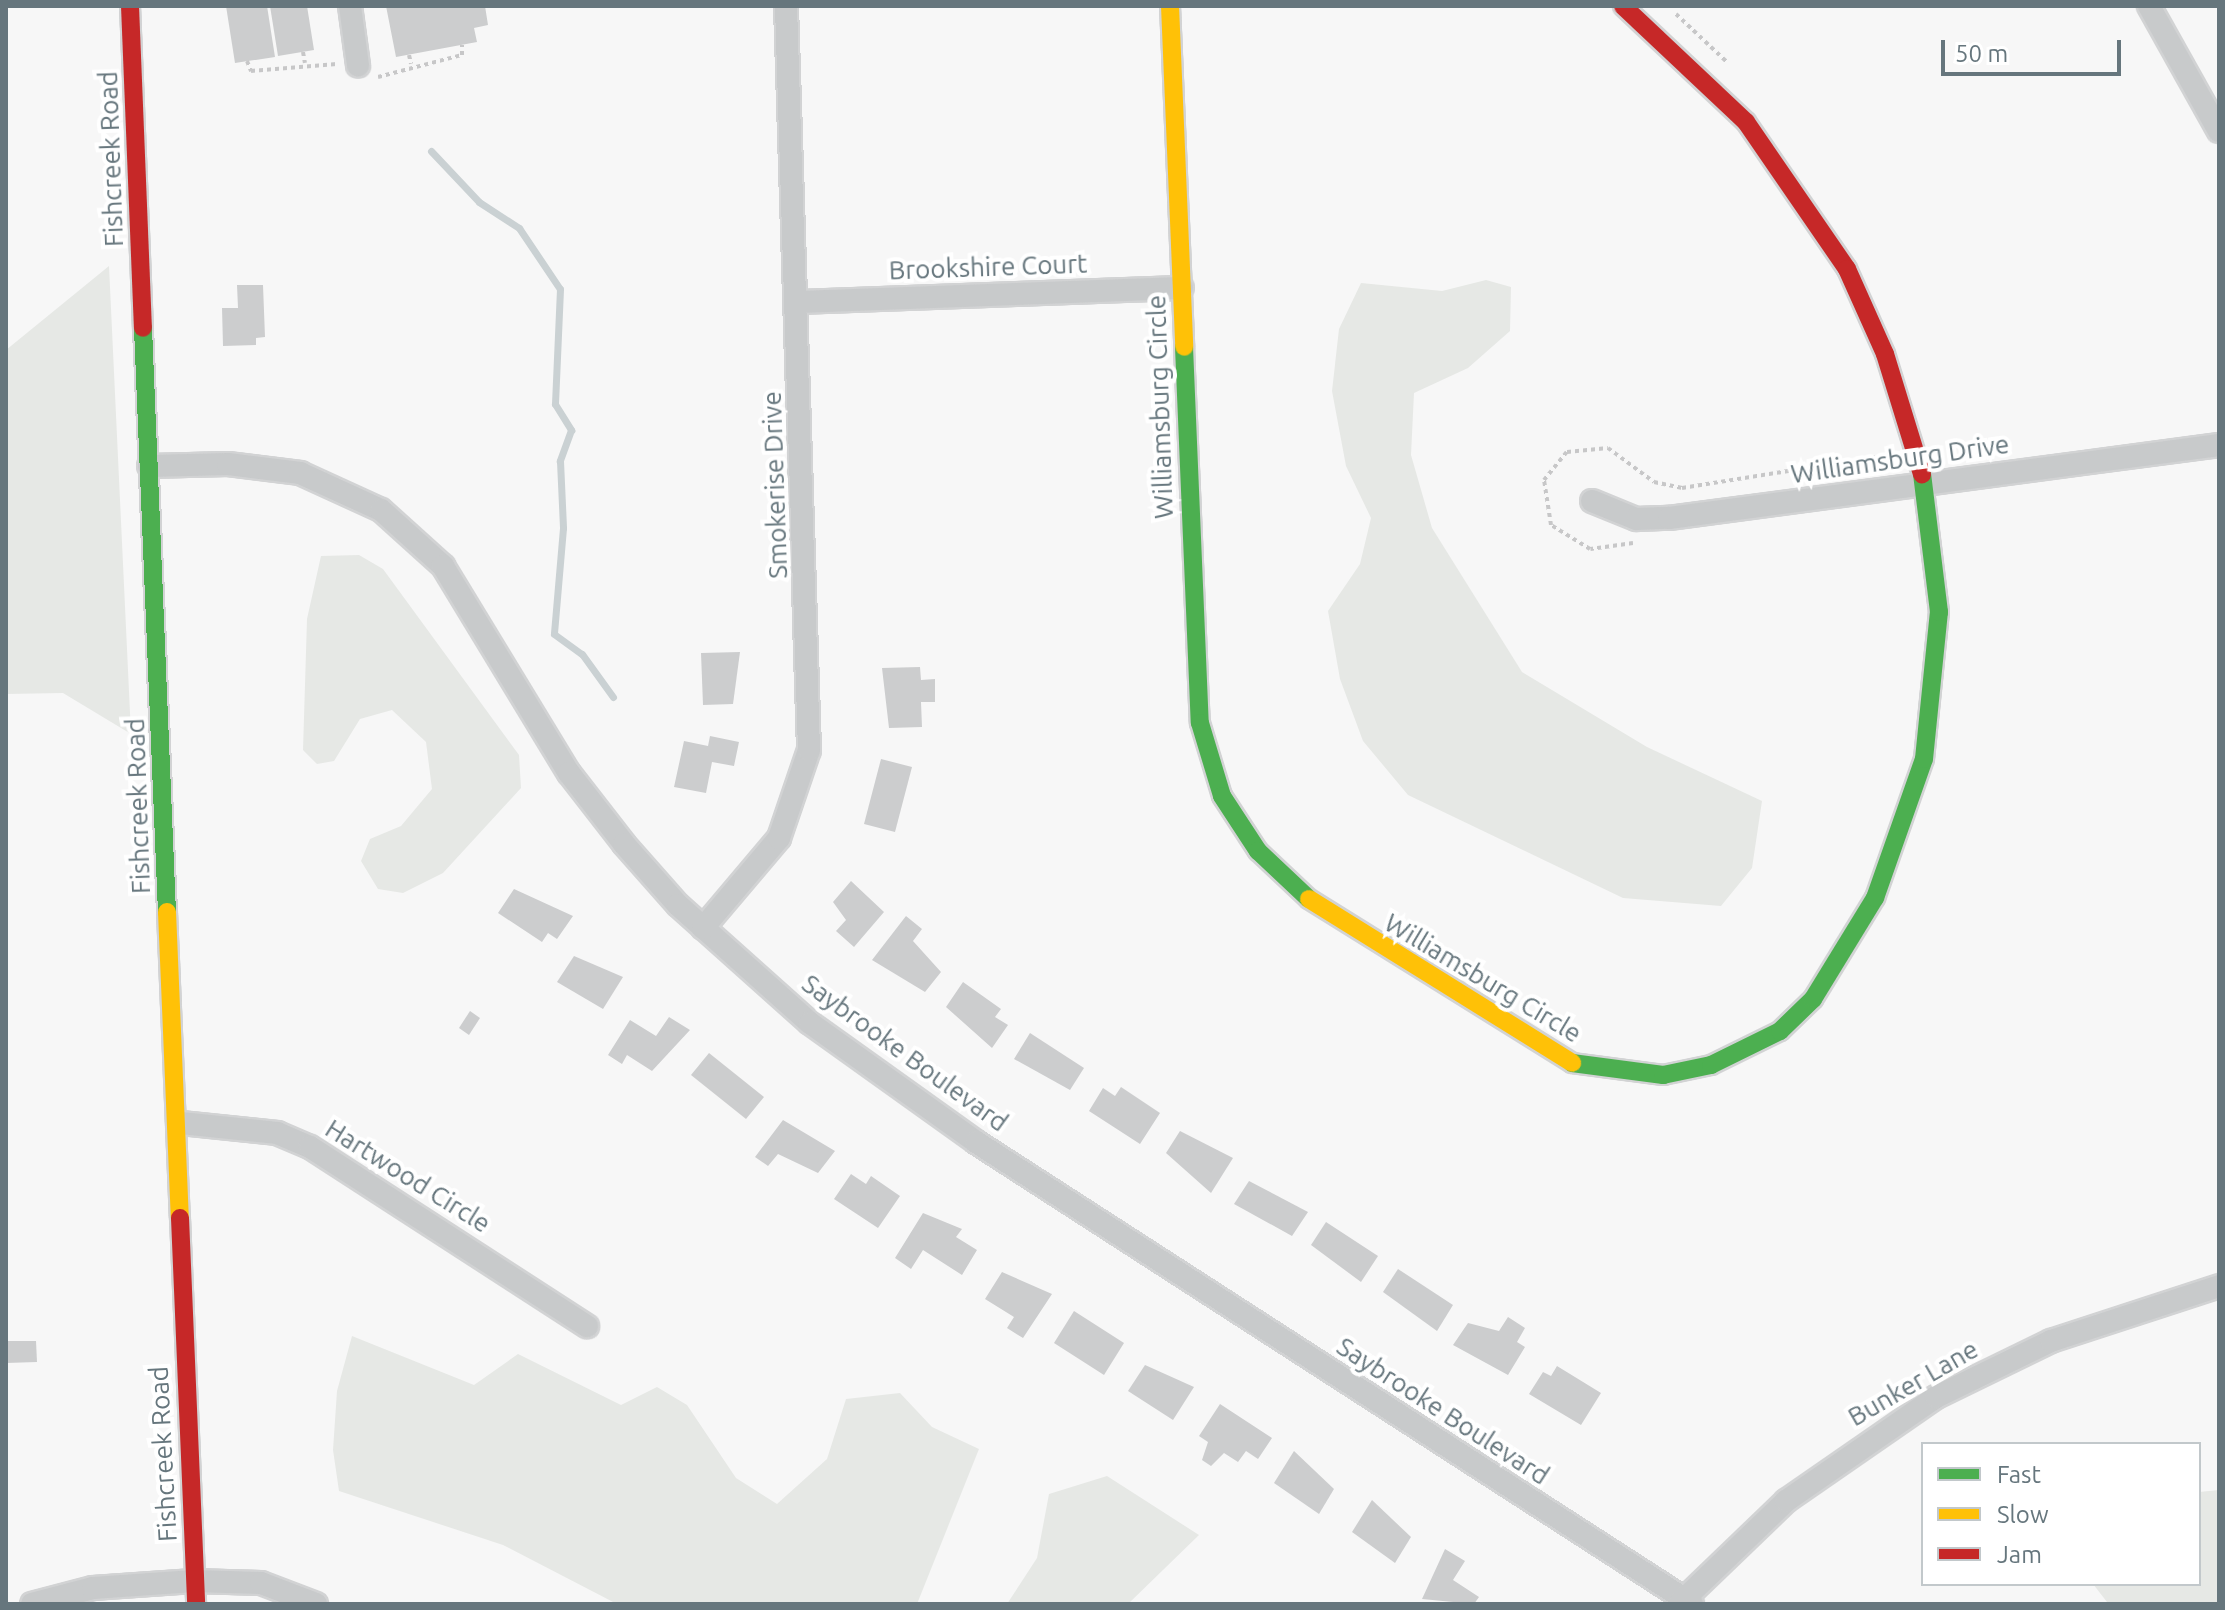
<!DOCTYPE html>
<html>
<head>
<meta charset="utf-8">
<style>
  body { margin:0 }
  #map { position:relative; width:2225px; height:1610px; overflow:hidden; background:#f7f7f7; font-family:Ubuntu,sans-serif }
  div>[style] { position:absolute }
  .green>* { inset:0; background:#e6e8e5 }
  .stream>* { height:7px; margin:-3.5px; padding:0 3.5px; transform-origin:3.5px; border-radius:3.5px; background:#cad1d3 }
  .building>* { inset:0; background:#cccdce }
  .path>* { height:4px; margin-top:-2px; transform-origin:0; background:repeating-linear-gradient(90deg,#c7c7c8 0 4px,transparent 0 8px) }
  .roads { filter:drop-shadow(2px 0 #d2d3d4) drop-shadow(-2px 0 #d2d3d4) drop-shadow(0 2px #d2d3d4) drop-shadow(0 -2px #d2d3d4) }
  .street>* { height:22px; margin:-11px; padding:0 11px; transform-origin:11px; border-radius:11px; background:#c8cacb }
  .fast>* { height:18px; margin:-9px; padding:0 9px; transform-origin:9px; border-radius:9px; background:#4caf50 }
  .slow>* { height:18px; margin:-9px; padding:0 9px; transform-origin:9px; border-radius:9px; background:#ffc107 }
  .jam>* { height:18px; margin:-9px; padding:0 9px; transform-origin:9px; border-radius:9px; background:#c62828 }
  span { translate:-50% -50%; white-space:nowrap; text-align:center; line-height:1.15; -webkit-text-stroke:8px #fff; paint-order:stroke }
  .street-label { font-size:26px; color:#66767d }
  .frame { position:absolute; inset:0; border:8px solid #66767d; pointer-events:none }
  .legend { position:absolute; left:1921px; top:1442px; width:280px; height:144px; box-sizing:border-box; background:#fff; border:2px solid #c2c8cb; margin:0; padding:10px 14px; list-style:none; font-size:24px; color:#66767d }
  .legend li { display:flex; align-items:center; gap:16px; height:40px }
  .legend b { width:40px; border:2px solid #c2c8cb }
  .scale { position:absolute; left:1941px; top:40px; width:180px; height:36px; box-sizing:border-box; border:4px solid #66767d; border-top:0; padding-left:10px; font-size:24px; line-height:28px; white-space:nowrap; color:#66767d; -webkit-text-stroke:6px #fff; paint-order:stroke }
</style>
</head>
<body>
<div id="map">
  <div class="green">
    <i style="clip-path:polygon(109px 266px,131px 734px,63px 693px,6px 694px,6px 350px)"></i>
    <i style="clip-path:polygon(1486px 280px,1511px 287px,1510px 331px,1468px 368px,1414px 393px,1411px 455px,1432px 528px,1522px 672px,1647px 747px,1762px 801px,1752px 868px,1721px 906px,1623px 898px,1408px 795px,1363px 741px,1340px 679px,1328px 611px,1360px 564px,1371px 518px,1346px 466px,1332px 391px,1339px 329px,1361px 283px,1442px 291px)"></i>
    <i style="clip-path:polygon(359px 555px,383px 569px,519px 755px,521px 788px,443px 873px,403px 893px,378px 889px,361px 861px,370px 839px,401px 826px,432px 789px,426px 742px,392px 710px,360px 719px,334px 761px,317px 764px,303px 750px,307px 619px,321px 556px)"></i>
    <i style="clip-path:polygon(352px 1336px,474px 1385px,518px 1354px,621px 1405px,657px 1387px,687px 1405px,736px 1478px,777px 1504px,827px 1459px,846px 1399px,900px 1393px,932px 1427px,979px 1449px,917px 1604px,617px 1604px,503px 1545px,339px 1491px,333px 1450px,337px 1391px)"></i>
    <i style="clip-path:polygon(1107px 1476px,1199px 1535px,1128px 1604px,1007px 1604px,1037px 1558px,1049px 1494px)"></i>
    <i style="clip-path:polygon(2219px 1490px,2219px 1604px,2107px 1602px,2093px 1584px,2199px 1584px,2199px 1492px)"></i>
  </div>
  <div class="stream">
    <i style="left:431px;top:151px;width:70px;rotate:46.7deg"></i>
    <i style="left:479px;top:202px;width:48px;rotate:33deg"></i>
    <i style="left:519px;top:228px;width:73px;rotate:56.1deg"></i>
    <i style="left:560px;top:289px;width:115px;rotate:92.5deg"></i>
    <i style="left:555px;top:404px;width:31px;rotate:58deg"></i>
    <i style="left:571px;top:430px;width:33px;rotate:110deg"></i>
    <i style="left:560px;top:461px;width:67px;rotate:87.4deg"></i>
    <i style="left:563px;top:528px;width:106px;rotate:94.9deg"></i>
    <i style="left:554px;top:634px;width:34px;rotate:36deg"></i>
    <i style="left:582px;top:654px;width:53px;rotate:54.2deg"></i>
  </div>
  <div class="building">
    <i style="clip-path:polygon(226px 6px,267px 6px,275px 57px,235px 63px)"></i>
    <i style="clip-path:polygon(270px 6px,307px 6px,314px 50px,278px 56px)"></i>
    <i style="clip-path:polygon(386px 6px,485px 6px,488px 25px,474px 28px,477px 42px,396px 57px)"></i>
    <i style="clip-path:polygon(237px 285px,263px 285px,265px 337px,256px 338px,256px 345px,223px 346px,222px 308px,238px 308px)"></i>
    <i style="clip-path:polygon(740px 652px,733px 704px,703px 705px,701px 653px)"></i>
    <i style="clip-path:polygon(920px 667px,921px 680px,935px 679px,935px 702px,921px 702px,922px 727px,889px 728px,882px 668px)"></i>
    <i style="clip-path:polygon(710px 736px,739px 742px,734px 766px,712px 762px,706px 793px,674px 787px,684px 741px,708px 746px)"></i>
    <i style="clip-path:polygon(881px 759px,912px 767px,895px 832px,864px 824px)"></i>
    <i style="clip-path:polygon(851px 881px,884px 912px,854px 947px,836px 931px,846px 920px,833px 902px)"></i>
    <i style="clip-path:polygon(514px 889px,573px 916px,557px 939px,548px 933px,542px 942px,498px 913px)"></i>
    <i style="clip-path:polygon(906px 916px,922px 929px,913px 941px,941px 972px,925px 992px,872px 960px)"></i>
    <i style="clip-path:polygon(574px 956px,623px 977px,603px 1009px,557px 982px)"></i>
    <i style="clip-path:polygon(963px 982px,1001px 1009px,995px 1017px,1008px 1025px,992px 1048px,946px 1007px)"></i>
    <i style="clip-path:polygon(470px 1011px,480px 1018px,469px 1035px,459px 1028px)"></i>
    <i style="clip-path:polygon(669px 1017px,690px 1030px,652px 1071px,627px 1055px,622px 1064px,608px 1055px,630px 1020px,656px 1036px)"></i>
    <i style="clip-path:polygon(1030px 1033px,1084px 1068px,1070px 1090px,1014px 1059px)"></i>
    <i style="clip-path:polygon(709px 1053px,764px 1097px,746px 1119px,691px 1075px)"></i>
    <i style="clip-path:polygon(1121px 1087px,1160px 1113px,1140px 1144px,1089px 1111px,1103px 1088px,1115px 1096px)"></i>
    <i style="clip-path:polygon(783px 1120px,835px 1151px,818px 1173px,778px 1154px,768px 1166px,755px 1157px)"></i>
    <i style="clip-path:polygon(1180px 1131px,1233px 1158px,1211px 1193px,1166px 1153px)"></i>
    <i style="clip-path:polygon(851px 1174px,866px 1184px,871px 1176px,900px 1196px,878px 1228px,834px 1199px)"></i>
    <i style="clip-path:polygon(1249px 1181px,1308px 1212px,1292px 1236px,1234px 1204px)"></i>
    <i style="clip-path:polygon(923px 1213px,962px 1229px,956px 1237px,977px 1250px,962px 1275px,923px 1250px,911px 1269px,895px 1258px)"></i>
    <i style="clip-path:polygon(1326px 1222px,1378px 1256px,1361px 1282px,1311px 1245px)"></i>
    <i style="clip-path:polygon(1398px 1269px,1453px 1305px,1437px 1331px,1383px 1292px)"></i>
    <i style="clip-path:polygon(1002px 1272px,1052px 1294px,1023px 1338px,1007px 1328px,1014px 1317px,985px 1299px)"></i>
    <i style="clip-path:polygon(1074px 1311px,1124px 1343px,1104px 1375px,1054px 1343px)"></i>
    <i style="clip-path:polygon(1508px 1317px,1525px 1328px,1517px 1342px,1525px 1347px,1508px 1375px,1453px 1345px,1468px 1323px,1499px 1331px)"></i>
    <i style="clip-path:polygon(6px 1341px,36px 1341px,37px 1362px,6px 1363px)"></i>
    <i style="clip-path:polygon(1145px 1365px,1194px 1387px,1173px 1420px,1128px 1391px)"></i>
    <i style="clip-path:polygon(1557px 1366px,1601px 1393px,1581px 1425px,1529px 1394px,1543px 1372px,1551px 1376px)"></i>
    <i style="clip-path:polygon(1220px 1404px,1272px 1438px,1258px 1459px,1246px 1451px,1238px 1462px,1224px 1453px,1211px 1466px,1202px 1460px,1208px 1442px,1199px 1436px)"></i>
    <i style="clip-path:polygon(1294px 1451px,1334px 1489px,1319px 1514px,1274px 1483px)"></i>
    <i style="clip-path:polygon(1372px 1500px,1411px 1537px,1395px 1563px,1352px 1532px)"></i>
    <i style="clip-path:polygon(1445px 1549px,1465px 1561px,1453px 1580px,1479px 1597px,1474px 1604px,1422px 1599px)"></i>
  </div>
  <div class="path">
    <i style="left:1676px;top:14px;width:71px;rotate:43.3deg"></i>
    <i style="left:303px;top:52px;width:11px;rotate:80deg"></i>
    <i style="left:409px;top:55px;width:9px;rotate:77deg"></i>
    <i style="left:247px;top:61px;width:11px;rotate:68deg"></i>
    <i style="left:251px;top:71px;width:86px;rotate:-4.7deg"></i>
    <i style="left:378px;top:77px;width:87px;rotate:-14.7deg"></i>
    <i style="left:462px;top:55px;width:10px;rotate:-90deg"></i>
    <i style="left:1633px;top:543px;width:43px;rotate:172.1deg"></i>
    <i style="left:1590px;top:549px;width:46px;rotate:-148.4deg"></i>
    <i style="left:1551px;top:525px;width:46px;rotate:-98.8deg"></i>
    <i style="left:1544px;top:480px;width:36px;rotate:-51deg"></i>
    <i style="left:1567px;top:452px;width:41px;rotate:-5.6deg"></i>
    <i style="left:1608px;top:448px;width:57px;rotate:36.5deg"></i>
    <i style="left:1654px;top:482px;width:29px;rotate:12deg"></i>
    <i style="left:1682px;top:488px;width:210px;rotate:-9.1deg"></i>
  </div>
  <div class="roads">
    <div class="street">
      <i style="left:350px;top:6px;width:60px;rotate:82.3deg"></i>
      <i style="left:2149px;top:6px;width:143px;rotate:60.8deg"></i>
      <i style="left:796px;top:302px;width:386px;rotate:-2.1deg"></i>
      <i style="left:149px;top:466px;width:79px;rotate:-1.5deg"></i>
      <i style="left:228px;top:464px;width:73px;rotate:7.1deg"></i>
      <i style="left:300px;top:473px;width:89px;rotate:24.6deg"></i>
      <i style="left:381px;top:510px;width:84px;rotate:42.1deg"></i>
      <i style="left:443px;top:566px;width:242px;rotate:58.7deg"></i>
      <i style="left:569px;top:773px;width:90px;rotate:52.2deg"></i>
      <i style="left:624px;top:844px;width:81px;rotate:48.5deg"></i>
      <i style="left:678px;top:905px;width:177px;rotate:41.8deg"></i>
      <i style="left:810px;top:1023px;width:204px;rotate:35.6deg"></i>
      <i style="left:976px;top:1142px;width:852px;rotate:32.83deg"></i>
      <i style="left:1592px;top:501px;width:48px;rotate:22.2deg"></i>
      <i style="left:1636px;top:519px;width:33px;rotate:-2deg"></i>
      <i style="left:1669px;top:518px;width:555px;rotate:-7.56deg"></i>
      <i style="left:703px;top:928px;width:118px;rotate:-49.8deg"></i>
      <i style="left:779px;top:838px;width:93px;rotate:-71.2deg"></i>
      <i style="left:809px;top:750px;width:744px;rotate:-91.77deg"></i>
      <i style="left:181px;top:1123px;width:97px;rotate:5.9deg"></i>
      <i style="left:277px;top:1133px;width:36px;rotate:23deg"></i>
      <i style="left:310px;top:1147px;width:330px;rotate:32.9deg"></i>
      <i style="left:32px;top:1604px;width:63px;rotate:-14.7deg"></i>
      <i style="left:93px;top:1588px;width:101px;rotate:-4deg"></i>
      <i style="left:194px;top:1581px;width:67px;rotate:1.7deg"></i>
      <i style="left:261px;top:1583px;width:59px;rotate:20.9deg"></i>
      <i style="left:1679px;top:1604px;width:149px;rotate:-43.9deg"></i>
      <i style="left:1786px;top:1501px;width:183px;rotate:-34.7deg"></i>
      <i style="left:1936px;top:1397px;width:128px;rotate:-26deg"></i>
      <i style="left:2051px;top:1341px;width:177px;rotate:-18.1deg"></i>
    </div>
    <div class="fast">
      <i style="left:143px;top:328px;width:584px;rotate:87.65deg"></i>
      <i style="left:1184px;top:347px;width:376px;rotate:87.6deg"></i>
      <i style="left:1200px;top:723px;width:76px;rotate:73.2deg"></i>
      <i style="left:1222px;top:796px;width:66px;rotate:56.8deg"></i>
      <i style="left:1258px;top:851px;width:70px;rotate:43.3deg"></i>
      <i style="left:1572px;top:1063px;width:92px;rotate:7.5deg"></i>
      <i style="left:1663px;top:1075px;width:49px;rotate:-11.8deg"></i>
      <i style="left:1711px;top:1065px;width:77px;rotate:-26.2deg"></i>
      <i style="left:1780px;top:1031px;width:46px;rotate:-44.1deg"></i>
      <i style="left:1813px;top:999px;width:119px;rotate:-58.5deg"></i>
      <i style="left:1875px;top:898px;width:147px;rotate:-70.6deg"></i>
      <i style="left:1924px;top:759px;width:148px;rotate:-84.2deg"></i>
      <i style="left:1939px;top:612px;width:139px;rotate:-97deg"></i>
    </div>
    <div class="slow">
      <i style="left:1170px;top:6px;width:341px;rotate:87.6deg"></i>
      <i style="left:1309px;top:899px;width:310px;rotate:31.9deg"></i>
      <i style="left:167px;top:912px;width:306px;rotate:87.6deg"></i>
    </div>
    <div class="jam">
      <i style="left:130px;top:6px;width:322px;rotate:87.7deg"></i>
      <i style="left:1623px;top:6px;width:169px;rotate:43.3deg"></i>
      <i style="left:1746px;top:122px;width:178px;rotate:55.5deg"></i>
      <i style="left:1847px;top:269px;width:93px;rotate:65.9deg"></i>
      <i style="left:1885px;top:354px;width:126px;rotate:72.9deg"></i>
      <i style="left:180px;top:1218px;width:386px;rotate:87.6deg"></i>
    </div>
  </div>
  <div class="street-label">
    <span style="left:111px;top:159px;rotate:-92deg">Fishcreek Road</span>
    <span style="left:988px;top:267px;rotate:-2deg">Brookshire Court</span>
    <span style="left:1160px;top:407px;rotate:-92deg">Williamsburg Circle</span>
    <span style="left:1900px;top:459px;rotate:-8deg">Williamsburg Drive</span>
    <span style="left:775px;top:485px;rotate:-92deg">Smokerise Drive</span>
    <span style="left:138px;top:806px;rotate:-92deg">Fishcreek Road</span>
    <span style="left:1483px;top:978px;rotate:31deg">Williamsburg Circle</span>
    <span style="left:905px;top:1053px;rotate:36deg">Saybrooke Boulevard</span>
    <span style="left:408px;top:1176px;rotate:32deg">Hartwood Circle</span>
    <span style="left:1913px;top:1383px;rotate:-30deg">Bunker Lane</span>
    <span style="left:1443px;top:1411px;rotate:33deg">Saybrooke Boulevard</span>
    <span style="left:163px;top:1454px;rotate:-93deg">Fishcreek Road</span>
  </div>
  <div class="frame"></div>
  <ul class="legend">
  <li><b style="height:10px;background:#4caf50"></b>Fast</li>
  <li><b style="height:10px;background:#ffc107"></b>Slow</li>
  <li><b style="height:10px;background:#c62828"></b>Jam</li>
  </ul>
  <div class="scale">50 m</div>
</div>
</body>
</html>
